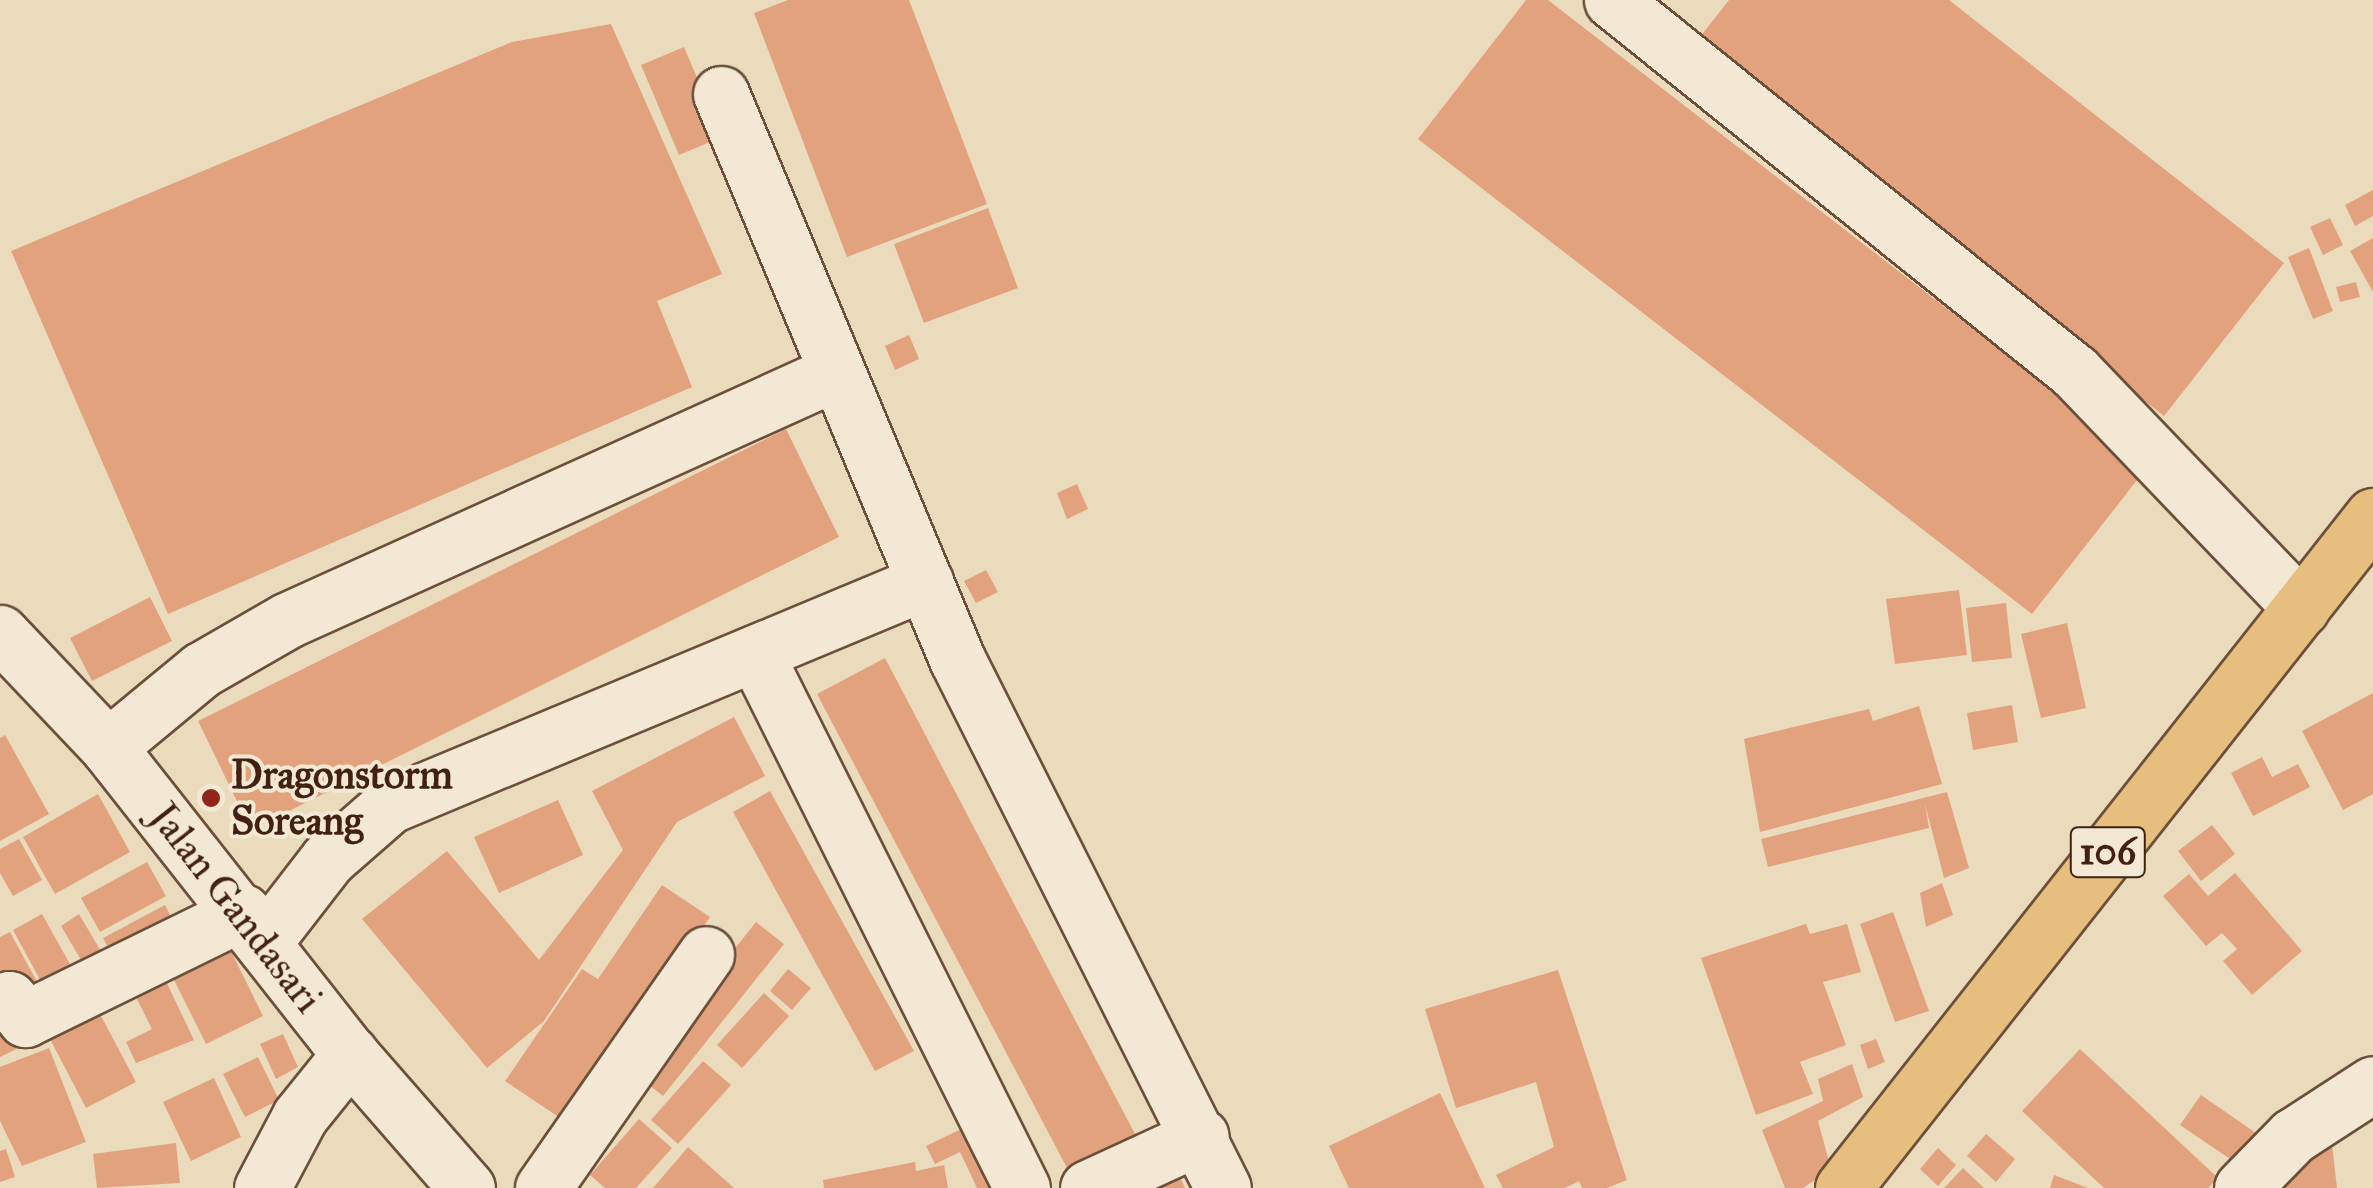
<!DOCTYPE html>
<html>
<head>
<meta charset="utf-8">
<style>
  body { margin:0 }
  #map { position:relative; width:2373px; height:1188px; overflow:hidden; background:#ebdbbd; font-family:"IM FELL Great Primer",serif }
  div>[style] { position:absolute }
  .building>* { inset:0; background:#e2a27e }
  .roads { filter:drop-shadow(2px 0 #6c503b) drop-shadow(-2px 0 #6c503b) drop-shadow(0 2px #6c503b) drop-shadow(0 -2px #6c503b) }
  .minor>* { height:55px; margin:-27.5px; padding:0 27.5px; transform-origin:27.5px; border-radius:27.5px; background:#f2e8d4 }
  .major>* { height:55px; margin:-27.5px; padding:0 27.5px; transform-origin:27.5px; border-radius:27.5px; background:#e6be7e }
  .dots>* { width:28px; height:28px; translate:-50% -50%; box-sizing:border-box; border:5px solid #f2e8d4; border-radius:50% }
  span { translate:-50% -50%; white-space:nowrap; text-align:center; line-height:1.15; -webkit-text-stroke:8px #f2e8d4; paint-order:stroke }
  .shield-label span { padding:2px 8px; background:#f2e8d4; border:2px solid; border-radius:8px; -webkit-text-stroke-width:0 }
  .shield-label { font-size:38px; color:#422110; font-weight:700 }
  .poi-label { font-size:40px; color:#422110; font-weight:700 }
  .left { translate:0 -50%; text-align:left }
  .street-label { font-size:40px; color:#422110 }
</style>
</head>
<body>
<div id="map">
  <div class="building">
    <i style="clip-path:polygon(788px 0,909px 0,987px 204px,847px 257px,754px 13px)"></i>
    <i style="clip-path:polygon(1526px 0,1548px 0,2149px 465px,2032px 614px,1418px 139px)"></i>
    <i style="clip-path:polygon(1729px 0,1949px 0,2284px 263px,2164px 416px,1692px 47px)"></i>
    <i style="clip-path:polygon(611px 24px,722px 274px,657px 301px,692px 387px,168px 614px,11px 251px,512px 42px)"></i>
    <i style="clip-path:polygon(684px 47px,722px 137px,679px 155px,641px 65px)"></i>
    <i style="clip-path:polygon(2373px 190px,2373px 216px,2355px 226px,2345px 205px)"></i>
    <i style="clip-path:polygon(988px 208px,1018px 288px,924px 323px,894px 244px)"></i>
    <i style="clip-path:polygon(2330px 218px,2343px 245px,2323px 255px,2310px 227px)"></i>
    <i style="clip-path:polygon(2373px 238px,2373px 292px,2350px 251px)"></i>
    <i style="clip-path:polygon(2309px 248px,2333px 311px,2313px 319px,2288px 257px)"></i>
    <i style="clip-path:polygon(2356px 282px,2360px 297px,2340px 302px,2336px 287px)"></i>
    <i style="clip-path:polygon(909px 335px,919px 359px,895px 370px,885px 346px)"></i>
    <i style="clip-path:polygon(786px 429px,839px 537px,251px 830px,198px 721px)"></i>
    <i style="clip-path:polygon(1077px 484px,1088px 509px,1067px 519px,1057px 493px)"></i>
    <i style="clip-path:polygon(986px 570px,998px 592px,976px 603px,964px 581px)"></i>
    <i style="clip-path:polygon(1959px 590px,1967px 655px,1895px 664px,1886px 599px)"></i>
    <i style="clip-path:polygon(150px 597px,172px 641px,92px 681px,70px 638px)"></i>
    <i style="clip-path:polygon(2006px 603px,2012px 658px,1972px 662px,1966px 608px)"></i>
    <i style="clip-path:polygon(2067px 623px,2086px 708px,2041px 718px,2021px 634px)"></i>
    <i style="clip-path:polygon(885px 658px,1145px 1153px,1076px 1185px,817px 694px)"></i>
    <i style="clip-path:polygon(2373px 693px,2373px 794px,2343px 810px,2302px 731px)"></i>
    <i style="clip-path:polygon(2012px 705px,2018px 742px,1973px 750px,1967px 713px)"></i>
    <i style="clip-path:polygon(1919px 706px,1942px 784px,1760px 832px,1744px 739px,1869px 709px,1873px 721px)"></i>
    <i style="clip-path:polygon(734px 717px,765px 776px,677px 822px,544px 1021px,487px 1068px,362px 919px,447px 851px,539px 960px,623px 850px,592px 791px)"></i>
    <i style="clip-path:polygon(5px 735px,49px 814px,0 841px,0 738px)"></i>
    <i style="clip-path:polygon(2262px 757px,2272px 777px,2298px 764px,2310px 787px,2253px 816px,2231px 773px)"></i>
    <i style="clip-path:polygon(770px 791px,914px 1051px,875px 1071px,733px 812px)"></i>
    <i style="clip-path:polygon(1947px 792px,1969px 868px,1944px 878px,1925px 804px,1929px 828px,1768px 867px,1761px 839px)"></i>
    <i style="clip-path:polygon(98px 794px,130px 852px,55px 894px,23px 837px)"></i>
    <i style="clip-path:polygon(558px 800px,583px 855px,499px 893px,474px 837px)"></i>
    <i style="clip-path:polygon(2212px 825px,2235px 854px,2201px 881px,2178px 851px)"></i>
    <i style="clip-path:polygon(19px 839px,42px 880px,13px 896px,0 873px,0 849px)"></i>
    <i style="clip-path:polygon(147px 862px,166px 896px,100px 932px,81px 898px)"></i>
    <i style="clip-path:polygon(2235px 873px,2302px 951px,2252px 995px,2223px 961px,2237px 949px,2222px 933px,2206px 946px,2163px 896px,2189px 874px,2208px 896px)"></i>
    <i style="clip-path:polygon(1942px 883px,1953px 915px,1926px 927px,1920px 893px)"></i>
    <i style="clip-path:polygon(662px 885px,710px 917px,569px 1124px,505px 1081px,582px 969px,598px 979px)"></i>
    <i style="clip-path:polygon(165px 905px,181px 936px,119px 968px,103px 938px)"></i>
    <i style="clip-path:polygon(1893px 912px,1929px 1011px,1895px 1022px,1860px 924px)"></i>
    <i style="clip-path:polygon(42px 914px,80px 982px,50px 998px,13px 930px)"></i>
    <i style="clip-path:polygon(79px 914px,105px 958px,87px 970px,61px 926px)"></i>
    <i style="clip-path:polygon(756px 922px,784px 944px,663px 1096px,635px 1074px)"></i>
    <i style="clip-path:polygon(1806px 924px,1810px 934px,1847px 924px,1861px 972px,1823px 982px,1846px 1045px,1800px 1062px,1813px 1094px,1756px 1115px,1701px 958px)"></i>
    <i style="clip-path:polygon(10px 932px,42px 991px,17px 1004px,0 972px,0 937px)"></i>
    <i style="clip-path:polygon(224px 937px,263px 1016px,206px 1044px,167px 966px)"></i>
    <i style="clip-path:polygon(788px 969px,811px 988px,792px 1010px,770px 991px)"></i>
    <i style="clip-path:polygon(1558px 970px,1627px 1180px,1607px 1188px,1582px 1188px,1579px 1181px,1565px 1188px,1503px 1188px,1496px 1175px,1554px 1147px,1536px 1082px,1456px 1108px,1425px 1009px)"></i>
    <i style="clip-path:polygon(165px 979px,194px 1040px,136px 1063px,126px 1042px,152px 1029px,134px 993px)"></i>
    <i style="clip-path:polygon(764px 993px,789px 1016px,742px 1068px,717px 1045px)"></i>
    <i style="clip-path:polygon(100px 1014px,136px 1082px,86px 1108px,50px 1039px)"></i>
    <i style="clip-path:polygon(10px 1021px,21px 1047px,0 1057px,0 1025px)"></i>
    <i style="clip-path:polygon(283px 1034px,298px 1067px,276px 1079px,260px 1044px)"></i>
    <i style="clip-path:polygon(1876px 1039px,1885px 1062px,1868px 1069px,1860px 1045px)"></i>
    <i style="clip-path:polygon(49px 1048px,86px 1142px,22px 1166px,0 1121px,0 1067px)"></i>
    <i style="clip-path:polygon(2080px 1049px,2218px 1178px,2208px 1188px,2104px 1188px,2022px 1111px)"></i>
    <i style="clip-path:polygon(258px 1057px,279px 1100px,245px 1117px,223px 1074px)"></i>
    <i style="clip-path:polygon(703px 1061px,731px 1085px,678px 1144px,651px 1120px)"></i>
    <i style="clip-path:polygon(1852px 1064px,1863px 1097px,1818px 1121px,1831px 1169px,1803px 1188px,1785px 1188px,1762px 1130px,1823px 1101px,1818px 1079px)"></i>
    <i style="clip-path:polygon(214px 1078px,241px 1137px,191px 1161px,163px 1102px)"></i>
    <i style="clip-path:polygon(1440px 1093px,1485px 1188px,1349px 1188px,1329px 1146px)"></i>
    <i style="clip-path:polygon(2201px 1095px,2256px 1133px,2236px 1163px,2180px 1125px)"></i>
    <i style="clip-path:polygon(639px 1119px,672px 1148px,636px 1188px,605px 1188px,590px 1175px)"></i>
    <i style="clip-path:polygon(980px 1120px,1013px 1188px,977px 1188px,960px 1152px,935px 1164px,926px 1146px)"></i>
    <i style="clip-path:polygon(1986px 1134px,2015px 1159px,1996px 1182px,1967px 1156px)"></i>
    <i style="clip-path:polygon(176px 1143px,180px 1183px,97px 1188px,93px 1154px)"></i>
    <i style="clip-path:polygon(2332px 1145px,2337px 1188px,2271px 1188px,2296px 1150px)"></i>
    <i style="clip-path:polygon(688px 1147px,734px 1188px,653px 1188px)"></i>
    <i style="clip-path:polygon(1938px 1148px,1956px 1165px,1938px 1186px,1920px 1169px)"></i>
    <i style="clip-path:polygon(6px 1149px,15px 1177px,0 1182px,0 1151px)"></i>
    <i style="clip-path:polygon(915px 1162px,916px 1171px,944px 1165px,948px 1188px,824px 1188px,823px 1180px)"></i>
    <i style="clip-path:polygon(1963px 1168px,1984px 1188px,1944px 1188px)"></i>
    <i style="clip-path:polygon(2054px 1175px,2088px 1188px,2050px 1188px)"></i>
    <i style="clip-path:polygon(1180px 1177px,1185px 1188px,1156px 1188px)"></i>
  </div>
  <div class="roads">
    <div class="minor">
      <i style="left:1612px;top:0;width:594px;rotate:38.78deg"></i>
      <i style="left:2075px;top:372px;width:327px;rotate:46.2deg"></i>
      <i style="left:721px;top:94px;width:612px;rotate:67.33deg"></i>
      <i style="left:957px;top:659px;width:592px;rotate:63.31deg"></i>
      <i style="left:0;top:633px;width:157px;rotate:46.5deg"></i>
      <i style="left:108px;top:747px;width:391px;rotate:51.8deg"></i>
      <i style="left:350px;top:1054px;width:178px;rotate:48.9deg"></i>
      <i style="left:755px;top:653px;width:598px;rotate:63.48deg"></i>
      <i style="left:108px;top:747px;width:121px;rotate:-39.6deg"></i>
      <i style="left:201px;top:670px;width:100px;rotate:-29.9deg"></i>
      <i style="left:288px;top:620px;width:602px;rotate:-24.31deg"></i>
      <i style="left:263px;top:943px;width:106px;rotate:-52.3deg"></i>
      <i style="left:328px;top:859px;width:82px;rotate:-41.1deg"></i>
      <i style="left:390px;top:805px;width:580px;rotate:-22.63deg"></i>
      <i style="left:0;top:1003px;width:10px;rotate:-24deg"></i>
      <i style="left:9px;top:999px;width:26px;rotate:51deg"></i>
      <i style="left:25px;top:1019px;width:243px;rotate:-26.1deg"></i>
      <i style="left:262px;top:1188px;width:81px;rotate:-62.2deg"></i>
      <i style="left:300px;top:1116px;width:80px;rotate:-51.1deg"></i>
      <i style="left:543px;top:1188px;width:285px;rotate:-55.1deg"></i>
      <i style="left:1088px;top:1188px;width:124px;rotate:-24.7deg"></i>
      <i style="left:2242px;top:1188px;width:73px;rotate:-45.6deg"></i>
      <i style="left:2293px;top:1136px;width:95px;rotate:-33deg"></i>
    </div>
    <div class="major">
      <i style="left:1843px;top:1188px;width:856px;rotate:-51.74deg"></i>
    </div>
  </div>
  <div class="dots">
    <i style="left:211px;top:798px;background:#8f2418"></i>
  </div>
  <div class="shield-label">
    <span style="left:2108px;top:852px">106</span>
  </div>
  <div class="poi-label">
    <span class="left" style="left:231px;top:798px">Dragonstorm<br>Soreang</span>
  </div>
  <div class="street-label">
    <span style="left:236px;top:908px;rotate:52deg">Jalan Gandasari</span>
  </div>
</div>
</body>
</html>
